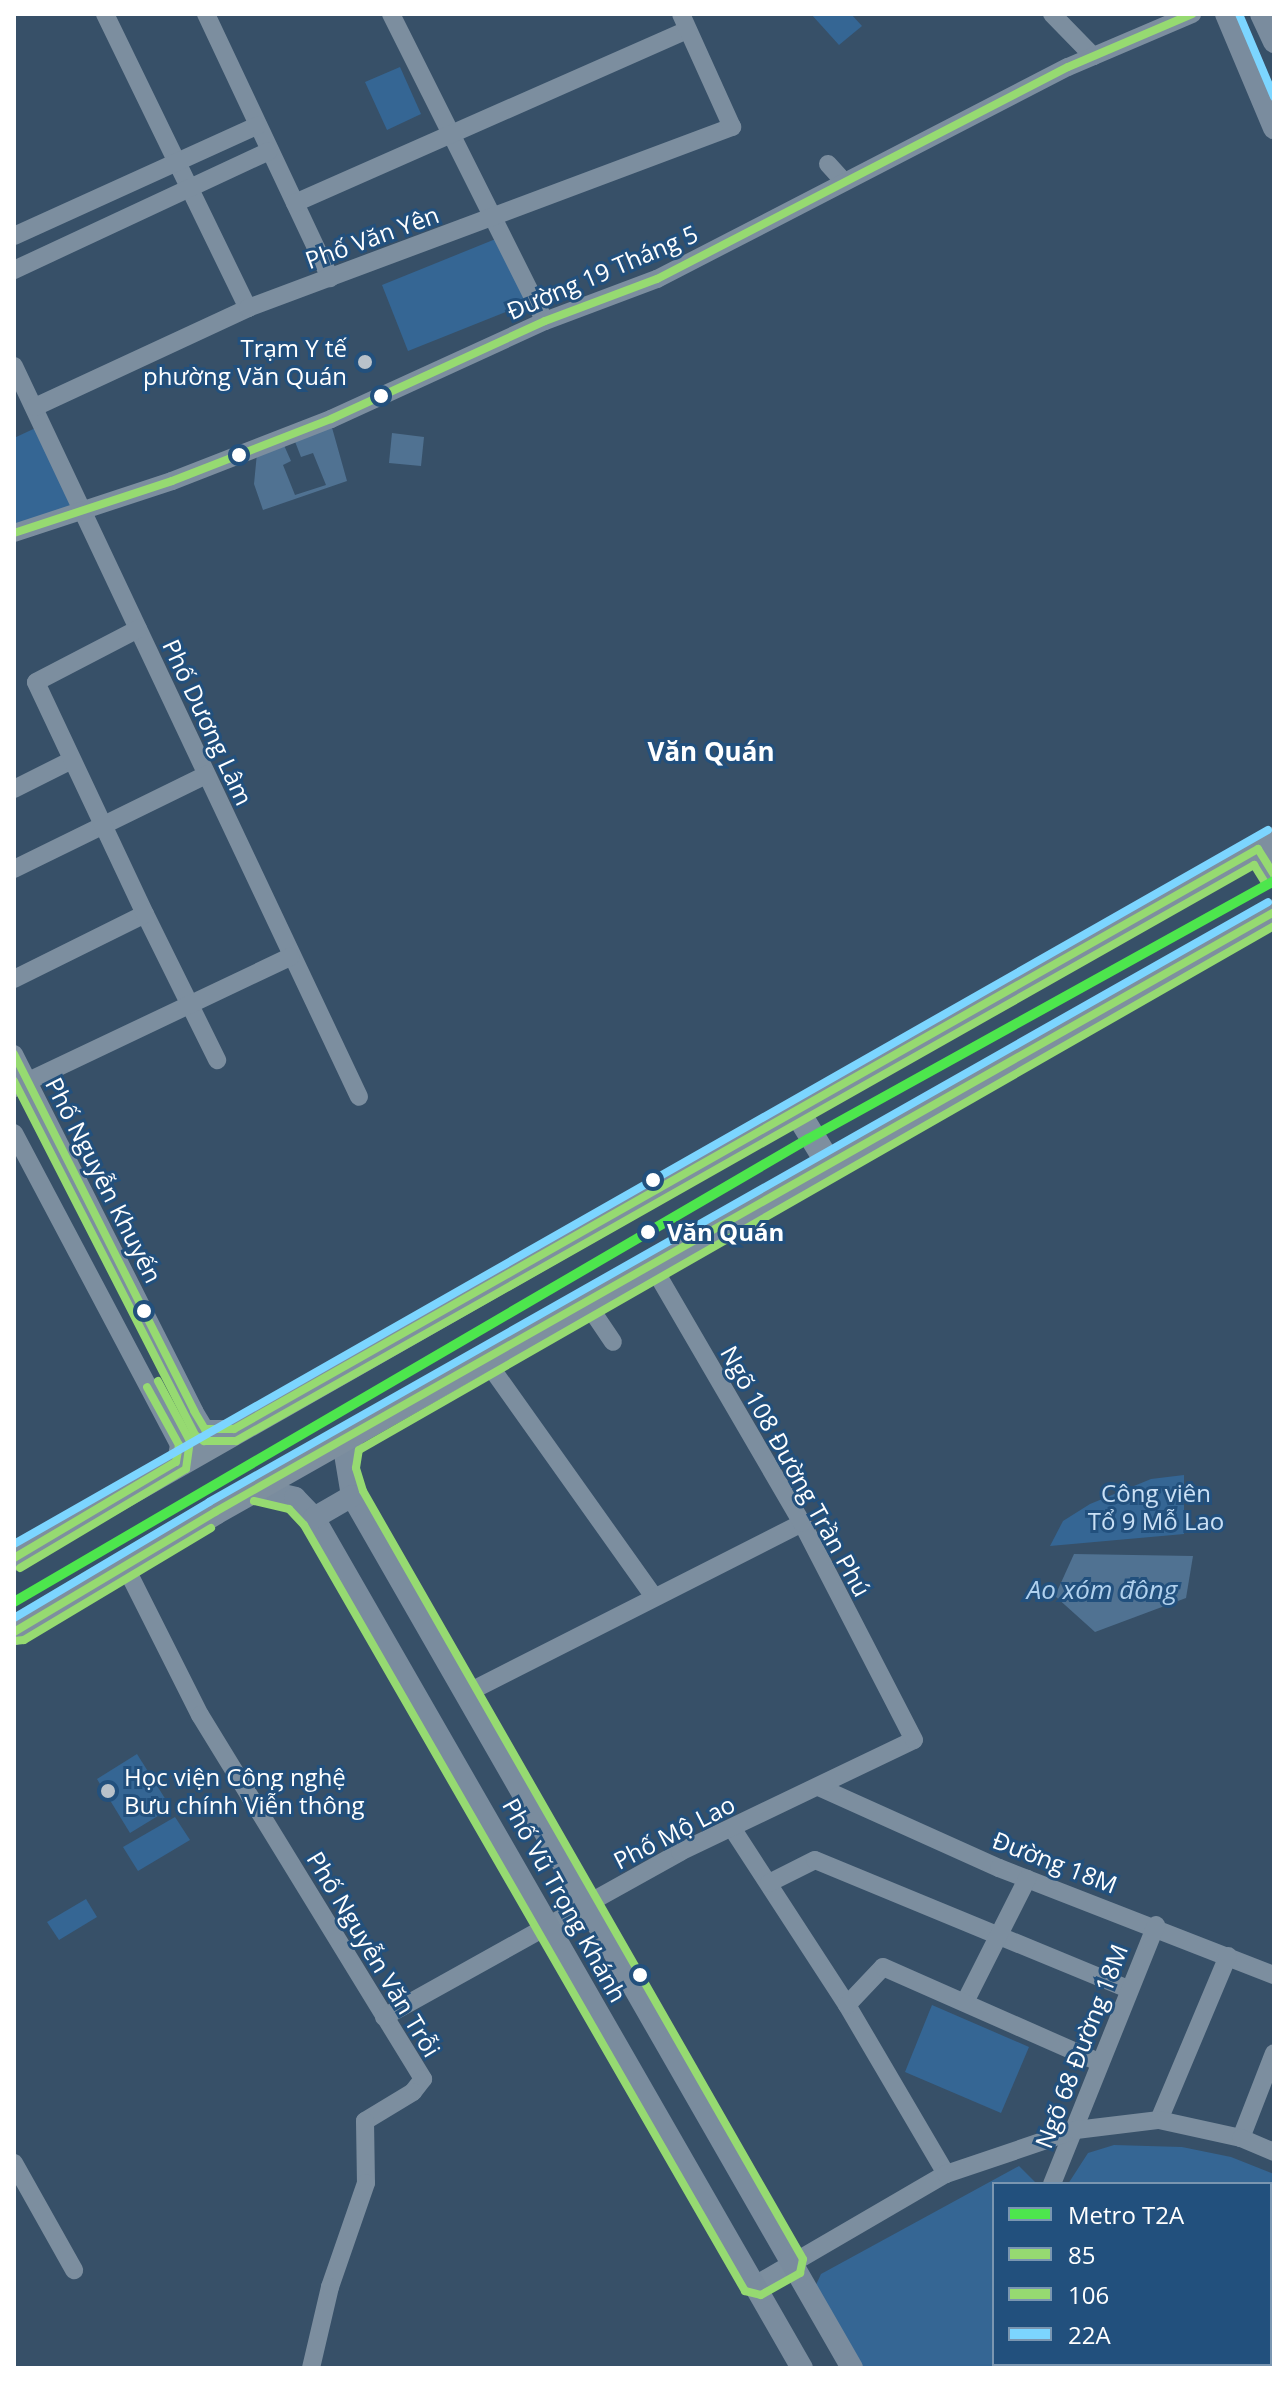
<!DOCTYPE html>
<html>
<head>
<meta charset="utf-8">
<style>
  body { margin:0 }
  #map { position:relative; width:1288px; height:2382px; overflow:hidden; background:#375068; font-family:"Open Sans",sans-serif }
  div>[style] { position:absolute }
  .green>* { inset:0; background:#356694 }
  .water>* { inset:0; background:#507292 }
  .minor>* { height:18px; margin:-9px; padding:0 9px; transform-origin:9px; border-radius:9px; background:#7c8e9f }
  .major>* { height:22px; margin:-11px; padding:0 11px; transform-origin:11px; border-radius:11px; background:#7a8c9e }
  .highway>* { height:26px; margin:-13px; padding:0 13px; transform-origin:13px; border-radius:13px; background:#7e8f9f }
  .bus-1>* { height:8px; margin:-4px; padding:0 4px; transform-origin:4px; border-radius:4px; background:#96da71 }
  .bus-2>* { height:8px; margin:-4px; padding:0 4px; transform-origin:4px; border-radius:4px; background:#96da71 }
  .bus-3>* { height:8px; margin:-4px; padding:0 4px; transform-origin:4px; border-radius:4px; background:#7cd5ff }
  .metro-1>* { height:10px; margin:-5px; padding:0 5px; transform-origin:5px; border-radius:5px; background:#4de64d }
  .dots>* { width:22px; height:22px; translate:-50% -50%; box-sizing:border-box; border:4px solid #22507d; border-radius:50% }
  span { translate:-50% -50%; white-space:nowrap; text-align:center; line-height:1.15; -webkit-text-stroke:6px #22507d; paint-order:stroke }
  .street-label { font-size:24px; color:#fff }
  .poi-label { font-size:24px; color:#fff }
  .right { translate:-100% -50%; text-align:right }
  .left { translate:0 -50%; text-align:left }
  .stop-label { font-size:24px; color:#fff; font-weight:700 }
  .park-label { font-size:24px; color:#cae0f5 }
  .neighbourhood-label { font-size:26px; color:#fff; font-weight:700 }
  .water-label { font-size:26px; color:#b1d1ee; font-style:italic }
  .frame { position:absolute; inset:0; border:16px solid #fff; pointer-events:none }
  .legend { position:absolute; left:992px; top:2182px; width:280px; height:184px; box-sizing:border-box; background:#22507d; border:2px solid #7a96b1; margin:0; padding:10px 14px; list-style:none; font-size:24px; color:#fff }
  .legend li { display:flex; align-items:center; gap:16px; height:40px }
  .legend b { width:40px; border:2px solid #7a96b1 }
</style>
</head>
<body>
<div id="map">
  <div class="green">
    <i style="clip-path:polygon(811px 14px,851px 14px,862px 26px,839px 45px)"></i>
    <i style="clip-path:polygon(400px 67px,421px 114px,387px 130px,365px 82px)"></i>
    <i style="clip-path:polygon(503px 236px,533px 301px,408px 351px,382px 285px)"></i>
    <i style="clip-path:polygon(42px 425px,84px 511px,14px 532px,14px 438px)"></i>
    <i style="clip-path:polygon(1184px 1475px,1184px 1534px,1050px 1546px,1063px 1521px,1090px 1504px,1151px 1479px)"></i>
    <i style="clip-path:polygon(137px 1754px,171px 1808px,130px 1833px,97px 1779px)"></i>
    <i style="clip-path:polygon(175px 1817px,190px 1840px,138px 1871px,123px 1847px)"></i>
    <i style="clip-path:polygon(86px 1899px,97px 1917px,59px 1940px,47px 1922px)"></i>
    <i style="clip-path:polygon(932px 2005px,1029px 2047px,1001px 2113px,905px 2072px)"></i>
    <i style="clip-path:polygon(1114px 2145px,1182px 2147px,1231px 2157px,1274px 2174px,1274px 2368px,1050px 2368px,1049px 2364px,1270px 2364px,1270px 2184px,1068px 2184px,1088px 2153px)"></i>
    <i style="clip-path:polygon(1019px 2166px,1037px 2184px,994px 2184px,994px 2364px,1018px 2368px,861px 2368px,815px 2287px,821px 2274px)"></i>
  </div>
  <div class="water">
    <i style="clip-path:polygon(331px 424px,347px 481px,263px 510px,254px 484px,257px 453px,283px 443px,291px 461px,283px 465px,295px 495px,326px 485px,313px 453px,301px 457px,294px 439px)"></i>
    <i style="clip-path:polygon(392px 433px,424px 437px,421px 466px,389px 463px)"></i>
    <i style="clip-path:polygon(1074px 1554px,1193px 1556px,1186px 1598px,1095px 1632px,1055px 1596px)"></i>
  </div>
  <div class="minor">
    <i style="left:105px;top:14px;width:327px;rotate:64.1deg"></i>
    <i style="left:206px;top:14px;width:292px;rotate:64.8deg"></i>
    <i style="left:391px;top:14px;width:343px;rotate:63.4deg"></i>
    <i style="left:1052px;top:14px;width:59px;rotate:45.7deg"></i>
    <i style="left:828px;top:164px;width:24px;rotate:48deg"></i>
    <i style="left:295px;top:203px;width:429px;rotate:-23.8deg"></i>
    <i style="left:14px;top:236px;width:267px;rotate:-24.4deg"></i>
    <i style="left:14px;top:270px;width:281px;rotate:-25deg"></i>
    <i style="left:14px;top:366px;width:808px;rotate:64.73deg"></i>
    <i style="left:35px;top:407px;width:235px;rotate:-24.9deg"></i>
    <i style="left:248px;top:308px;width:517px;rotate:-20.5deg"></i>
    <i style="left:732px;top:127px;width:124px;rotate:-114.3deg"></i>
    <i style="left:14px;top:533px;width:166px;rotate:-18.2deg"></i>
    <i style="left:172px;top:481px;width:171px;rotate:-21.3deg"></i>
    <i style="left:331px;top:419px;width:235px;rotate:-24.6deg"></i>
    <i style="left:545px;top:321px;width:120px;rotate:-20.6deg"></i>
    <i style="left:657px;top:279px;width:462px;rotate:-27.3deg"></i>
    <i style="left:1068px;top:67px;width:135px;rotate:-23.1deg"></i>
    <i style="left:14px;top:789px;width:63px;rotate:-26.6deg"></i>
    <i style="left:14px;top:869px;width:214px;rotate:-26.1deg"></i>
    <i style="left:145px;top:914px;width:163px;rotate:63.7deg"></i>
    <i style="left:14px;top:979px;width:146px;rotate:-26.4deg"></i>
    <i style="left:145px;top:914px;width:256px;rotate:-115.2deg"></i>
    <i style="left:36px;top:682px;width:115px;rotate:-27.5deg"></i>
    <i style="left:14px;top:1054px;width:400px;rotate:63.2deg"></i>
    <i style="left:194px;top:1411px;width:21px;rotate:59deg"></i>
    <i style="left:205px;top:1429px;width:29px"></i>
    <i style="left:14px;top:1088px;width:306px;rotate:-25.4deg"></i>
    <i style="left:14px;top:1133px;width:353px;rotate:62.1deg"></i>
    <i style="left:179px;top:1445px;width:17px;rotate:100deg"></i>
    <i style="left:586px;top:1302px;width:48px;rotate:56deg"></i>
    <i style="left:485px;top:1359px;width:292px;rotate:54.6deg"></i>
    <i style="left:125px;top:1566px;width:167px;rotate:63.3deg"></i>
    <i style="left:200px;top:1715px;width:427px;rotate:58.5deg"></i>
    <i style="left:423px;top:2079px;width:16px;rotate:128deg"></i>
    <i style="left:413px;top:2092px;width:56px;rotate:148.9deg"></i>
    <i style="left:365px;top:2121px;width:62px;rotate:89.1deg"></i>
    <i style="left:366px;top:2183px;width:110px;rotate:109.1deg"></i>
    <i style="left:330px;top:2287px;width:83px;rotate:103.2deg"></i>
    <i style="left:465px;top:1694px;width:378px;rotate:-26.9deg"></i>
    <i style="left:821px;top:1788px;width:195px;rotate:24.2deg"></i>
    <i style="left:999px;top:1868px;width:295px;rotate:21.3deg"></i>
    <i style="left:732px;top:1828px;width:211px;rotate:57deg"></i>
    <i style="left:847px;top:2005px;width:196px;rotate:59.6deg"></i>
    <i style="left:769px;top:1883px;width:51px;rotate:-26.6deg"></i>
    <i style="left:815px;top:1860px;width:336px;rotate:22.4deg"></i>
    <i style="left:965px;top:2002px;width:138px;rotate:-63.2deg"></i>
    <i style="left:847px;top:2005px;width:52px;rotate:-46.5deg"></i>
    <i style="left:883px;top:1967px;width:235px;rotate:23.8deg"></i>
    <i style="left:384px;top:2017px;width:339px;rotate:-29.1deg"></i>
    <i style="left:680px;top:1852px;width:259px;rotate:-25.6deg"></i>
    <i style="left:914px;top:1740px;width:244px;rotate:-117.3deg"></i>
    <i style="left:802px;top:1523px;width:298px;rotate:-120.2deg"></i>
    <i style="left:1159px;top:2120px;width:178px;rotate:-67.2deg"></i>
    <i style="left:1241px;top:2138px;width:91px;rotate:-68.8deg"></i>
    <i style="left:14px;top:2163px;width:123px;rotate:60.7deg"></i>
    <i style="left:1052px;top:2184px;width:279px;rotate:-68.1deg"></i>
    <i style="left:755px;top:2285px;width:221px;rotate:-30.2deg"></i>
    <i style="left:946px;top:2174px;width:137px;rotate:-18.7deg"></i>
    <i style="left:1076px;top:2130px;width:84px;rotate:-6.9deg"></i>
    <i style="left:1159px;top:2120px;width:84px;rotate:12.4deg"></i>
    <i style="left:1241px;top:2138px;width:36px;rotate:23deg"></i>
    <i style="left:1030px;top:2364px;width:4px;rotate:76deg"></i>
  </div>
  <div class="major">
    <i style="left:1226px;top:14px;width:124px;rotate:67.2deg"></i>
    <i style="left:1261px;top:14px;width:31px;rotate:65deg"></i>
    <i style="left:356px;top:1432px;width:25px;rotate:117deg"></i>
    <i style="left:345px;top:1454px;width:43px;rotate:80.5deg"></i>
    <i style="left:352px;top:1496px;width:1005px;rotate:60.17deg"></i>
    <i style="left:257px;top:1489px;width:39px;rotate:13deg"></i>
    <i style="left:295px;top:1498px;width:28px;rotate:46deg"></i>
    <i style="left:314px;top:1518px;width:980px;rotate:60.14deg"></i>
    <i style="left:314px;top:1518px;width:44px;rotate:-30.1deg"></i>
  </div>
  <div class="highway">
    <i style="left:1258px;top:849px;width:31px;rotate:58deg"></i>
    <i style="left:796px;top:1110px;width:63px;rotate:58.6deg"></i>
    <i style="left:14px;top:1558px;width:1450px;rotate:-29.68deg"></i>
    <i style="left:14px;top:1632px;width:234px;rotate:-30.8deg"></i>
    <i style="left:215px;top:1512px;width:1217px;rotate:-29.53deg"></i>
  </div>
  <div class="bus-1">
    <i style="left:14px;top:533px;width:166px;rotate:-18.2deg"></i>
    <i style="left:172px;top:481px;width:171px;rotate:-21.3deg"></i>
    <i style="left:331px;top:419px;width:235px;rotate:-24.6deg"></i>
    <i style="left:545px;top:321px;width:120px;rotate:-20.6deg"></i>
    <i style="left:657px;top:279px;width:462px;rotate:-27.3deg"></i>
    <i style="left:1068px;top:67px;width:135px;rotate:-23.1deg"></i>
    <i style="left:14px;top:1054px;width:400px;rotate:63.2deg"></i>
    <i style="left:194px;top:1411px;width:21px;rotate:59deg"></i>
    <i style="left:205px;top:1429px;width:29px"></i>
    <i style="left:234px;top:1429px;width:1177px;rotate:-29.53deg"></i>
    <i style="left:1258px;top:849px;width:31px;rotate:58deg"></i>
    <i style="left:14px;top:1558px;width:188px;rotate:-30.7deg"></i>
    <i style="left:176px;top:1462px;width:17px;rotate:-80deg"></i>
    <i style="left:179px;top:1445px;width:66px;rotate:-118.9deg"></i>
    <i style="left:14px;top:1632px;width:234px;rotate:-30.8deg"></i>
    <i style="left:215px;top:1512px;width:1217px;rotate:-29.53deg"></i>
  </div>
  <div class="bus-2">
    <i style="left:14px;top:1081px;width:398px;rotate:62.9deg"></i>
    <i style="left:195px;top:1435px;width:11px;rotate:34deg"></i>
    <i style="left:204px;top:1441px;width:32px"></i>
    <i style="left:236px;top:1441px;width:1170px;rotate:-29.5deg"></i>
    <i style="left:1254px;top:865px;width:19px;rotate:58deg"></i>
    <i style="left:254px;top:1501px;width:36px;rotate:13deg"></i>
    <i style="left:289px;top:1509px;width:22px;rotate:47deg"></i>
    <i style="left:304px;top:1525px;width:884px;rotate:60.07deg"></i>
    <i style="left:745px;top:2291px;width:16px;rotate:14deg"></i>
    <i style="left:761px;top:2295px;width:45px;rotate:-29.4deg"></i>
    <i style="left:800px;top:2273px;width:14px;rotate:-78deg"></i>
    <i style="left:803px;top:2259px;width:885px;rotate:-119.81deg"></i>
    <i style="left:363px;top:1491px;width:24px;rotate:-107deg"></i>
    <i style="left:356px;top:1468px;width:18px;rotate:-81deg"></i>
    <i style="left:359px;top:1450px;width:1054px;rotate:-29.8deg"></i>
    <i style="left:20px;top:1568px;width:193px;rotate:-30.8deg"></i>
    <i style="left:186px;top:1469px;width:28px;rotate:-82deg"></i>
    <i style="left:190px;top:1441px;width:68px;rotate:-118.1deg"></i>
    <i style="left:14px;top:1641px;width:10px;rotate:-6deg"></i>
    <i style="left:24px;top:1640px;width:218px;rotate:-30.9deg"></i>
  </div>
  <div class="bus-3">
    <i style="left:1239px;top:14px;width:90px;rotate:67.1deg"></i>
    <i style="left:14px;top:1544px;width:1443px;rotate:-29.66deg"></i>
    <i style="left:14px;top:1618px;width:227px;rotate:-30.7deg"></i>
    <i style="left:209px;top:1502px;width:1217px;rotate:-29.53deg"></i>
  </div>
  <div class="metro-1">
    <i style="left:14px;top:1602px;width:919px;rotate:-30.25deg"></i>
    <i style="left:808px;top:1139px;width:533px;rotate:-28.97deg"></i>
  </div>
  <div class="dots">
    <i style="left:365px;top:362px;background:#b9c2ca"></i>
    <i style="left:381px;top:396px;background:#fff"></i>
    <i style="left:239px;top:455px;background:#fff"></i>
    <i style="left:653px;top:1180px;background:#fff"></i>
    <i style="left:648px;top:1232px;background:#fff"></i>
    <i style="left:144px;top:1311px;background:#fff"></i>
    <i style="left:108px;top:1791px;background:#b9c2ca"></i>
    <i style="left:640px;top:1975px;background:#fff"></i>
  </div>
  <div class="street-label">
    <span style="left:372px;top:237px;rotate:-20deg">Phố Văn Yên</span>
    <span style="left:602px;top:272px;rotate:-23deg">Đường 19 Tháng 5</span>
    <span style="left:208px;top:722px;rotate:65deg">Phố Dương Lâm</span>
    <span style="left:104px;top:1180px;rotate:63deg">Phố Nguyễn Khuyến</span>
    <span style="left:796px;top:1471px;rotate:61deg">Ngõ 108 Đường Trần Phú</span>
    <span style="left:674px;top:1832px;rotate:-27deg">Phố Mộ Lao</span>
    <span style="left:1055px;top:1862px;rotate:21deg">Đường 18M</span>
    <span style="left:565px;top:1900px;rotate:61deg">Phố Vũ Trọng Khánh</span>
    <span style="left:374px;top:1954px;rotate:59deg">Phố Nguyễn Văn Trỗi</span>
    <span style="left:1081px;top:2046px;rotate:-69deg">Ngõ 68 Đường 18M</span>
  </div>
  <div class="poi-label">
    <span class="right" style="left:347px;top:362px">Trạm Y tế<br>phường Văn Quán</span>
    <span class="left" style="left:124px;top:1791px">Học viện Công nghệ<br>Bưu chính Viễn thông</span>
  </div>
  <div class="stop-label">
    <span class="left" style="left:667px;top:1232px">Văn Quán</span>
  </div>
  <div class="park-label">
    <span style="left:1156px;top:1507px">Công viên<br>Tổ 9 Mỗ Lao</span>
  </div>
  <div class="neighbourhood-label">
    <span style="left:711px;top:752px">Văn Quán</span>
  </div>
  <div class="water-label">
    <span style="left:1102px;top:1590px">Ao xóm đông</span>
  </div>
  <div class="frame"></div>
  <ul class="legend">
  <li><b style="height:10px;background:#4de64d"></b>Metro T2A</li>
  <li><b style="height:10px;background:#96da71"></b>85</li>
  <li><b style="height:10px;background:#96da71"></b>106</li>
  <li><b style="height:10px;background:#7cd5ff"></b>22A</li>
  </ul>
</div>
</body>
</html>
